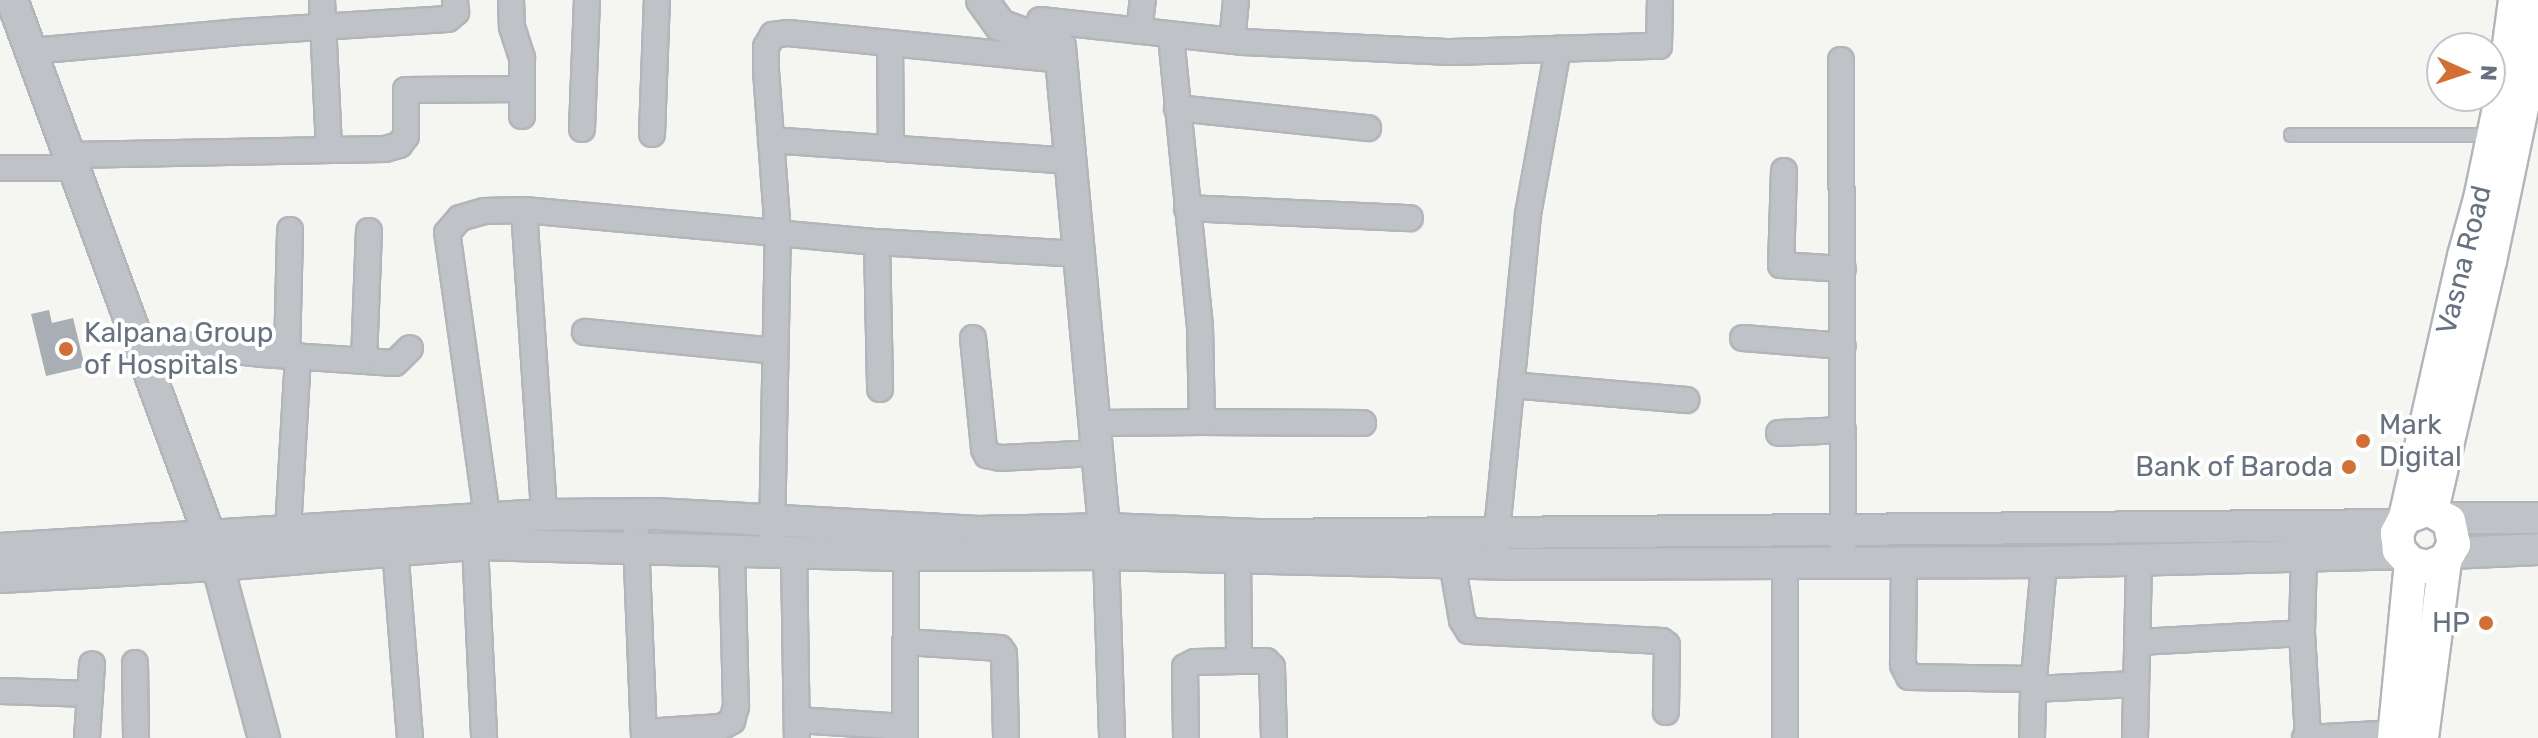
<!DOCTYPE html>
<html>
<head>
<meta charset="utf-8">
<style>
  body { margin:0 }
  #map { position:relative; width:2538px; height:738px; overflow:hidden; background:#f5f5f2; font-family:Rubik,sans-serif }
  div>[style] { position:absolute }
  .building>* { inset:0; background:#a9aeb5 }
  .roads { filter:drop-shadow(2px 0 #b2b5ba) drop-shadow(-2px 0 #b2b5ba) drop-shadow(0 2px #b2b5ba) drop-shadow(0 -2px #b2b5ba) }
  .service>* { height:12px; margin:-6px; padding:0 6px; transform-origin:6px; border-radius:6px; background:#bfc2c6 }
  .minor>* { height:24px; margin:-12px; padding:0 12px; transform-origin:12px; border-radius:12px; background:#bfc2c6 }
  .tertiary>* { height:30px; margin:-15px; padding:0 15px; transform-origin:15px; border-radius:15px; background:#bfc2c6 }
  .secondary>* { height:32px; margin:-16px; padding:0 16px; transform-origin:16px; border-radius:16px; background:#fff }
  .dots>* { width:22px; height:22px; translate:-50% -50%; box-sizing:border-box; border:4px solid #fff; border-radius:50% }
  span { translate:-50% -50%; white-space:nowrap; text-align:center; line-height:1.15; -webkit-text-stroke:8px #fff; paint-order:stroke }
  .street-label { font-size:28px; color:#677281 }
  .poi-label { font-size:28px; color:#677281 }
  .left { translate:0 -50%; text-align:left }
  .right { translate:-100% -50%; text-align:right }
  .north { position:absolute; left:2426px; top:32px; width:80px; height:80px; box-sizing:border-box; background:#fff; border:2px solid #c2c7cd; border-radius:50%; rotate:93deg; font-size:22px; font-weight:700; line-height:32px; text-align:center; color:#677281 }
  .north::after { content:''; display:block; margin:auto; width:28px; height:36px; background:#d36f35; clip-path:polygon(50% 0,100% 100%,50% 72%,0 100%) }
</style>
</head>
<body>
<div id="map">
  <div class="building">
    <i style="clip-path:polygon(49px 310px,52px 323px,73px 318px,85px 367px,46px 376px,31px 314px)"></i>
  </div>
  <div class="roads">
    <div class="service">
      <i style="left:2291px;top:135px;width:201px"></i>
    </div>
    <div class="minor">
      <i style="left:322px;top:0;width:150px;rotate:87.3deg"></i>
      <i style="left:511px;top:0;width:27px;rotate:88deg"></i>
      <i style="left:512px;top:27px;width:33px;rotate:72deg"></i>
      <i style="left:522px;top:58px;width:58px;rotate:90deg"></i>
      <i style="left:1040px;top:20px;width:205px;rotate:6.2deg"></i>
      <i style="left:1244px;top:42px;width:207px;rotate:2.8deg"></i>
      <i style="left:1451px;top:52px;width:208px;rotate:-1.7deg"></i>
      <i style="left:1659px;top:46px;width:46px;rotate:-88.8deg"></i>
      <i style="left:1139px;top:31px;width:31px;rotate:-83deg"></i>
      <i style="left:1232px;top:41px;width:41px;rotate:-84.4deg"></i>
      <i style="left:890px;top:43px;width:106px;rotate:89.5deg"></i>
      <i style="left:32px;top:51px;width:209px;rotate:-5.2deg"></i>
      <i style="left:240px;top:32px;width:208px;rotate:-3.6deg"></i>
      <i style="left:448px;top:19px;width:11px;rotate:-41deg"></i>
      <i style="left:456px;top:12px;width:12px;rotate:-95deg"></i>
      <i style="left:1841px;top:60px;width:503px;rotate:89.77deg"></i>
      <i style="left:1177px;top:108px;width:192px;rotate:6deg"></i>
      <i style="left:582px;top:129px;width:129px;rotate:-87.8deg"></i>
      <i style="left:652px;top:134px;width:134px;rotate:-87.9deg"></i>
      <i style="left:771px;top:140px;width:300px;rotate:4deg"></i>
      <i style="left:70px;top:155px;width:315px;rotate:-1.1deg"></i>
      <i style="left:385px;top:149px;width:15px;rotate:-16deg"></i>
      <i style="left:399px;top:145px;width:11px;rotate:-52deg"></i>
      <i style="left:406px;top:136px;width:46px;rotate:-90deg"></i>
      <i style="left:406px;top:90px;width:116px;rotate:-0.5deg"></i>
      <i style="left:0;top:168px;width:75px"></i>
      <i style="left:1784px;top:171px;width:94px;rotate:91.8deg"></i>
      <i style="left:1781px;top:265px;width:62px;rotate:3.7deg"></i>
      <i style="left:1187px;top:208px;width:223px;rotate:2.6deg"></i>
      <i style="left:524px;top:210px;width:306px;rotate:86.2deg"></i>
      <i style="left:877px;top:242px;width:147px;rotate:88.8deg"></i>
      <i style="left:585px;top:332px;width:191px;rotate:5.7deg"></i>
      <i style="left:973px;top:338px;width:112px;rotate:84.3deg"></i>
      <i style="left:984px;top:449px;width:7px;rotate:63deg"></i>
      <i style="left:987px;top:455px;width:14px;rotate:12deg"></i>
      <i style="left:1001px;top:458px;width:97px;rotate:-3deg"></i>
      <i style="left:1743px;top:338px;width:100px;rotate:4.6deg"></i>
      <i style="left:139px;top:340px;width:124px;rotate:6.5deg"></i>
      <i style="left:262px;top:354px;width:133px;rotate:3.9deg"></i>
      <i style="left:395px;top:363px;width:21px;rotate:-45deg"></i>
      <i style="left:287px;top:355px;width:125px;rotate:-88.6deg"></i>
      <i style="left:364px;top:360px;width:129px;rotate:-87.8deg"></i>
      <i style="left:1511px;top:385px;width:176px;rotate:4.9deg"></i>
      <i style="left:1202px;top:422px;width:161px;rotate:0.4deg"></i>
      <i style="left:1095px;top:423px;width:107px;rotate:-0.5deg"></i>
      <i style="left:1202px;top:422px;width:95px;rotate:-91.2deg"></i>
      <i style="left:1200px;top:327px;width:294px;rotate:-95.7deg"></i>
      <i style="left:1779px;top:433px;width:64px;rotate:-2.7deg"></i>
      <i style="left:635px;top:514px;width:224px;rotate:87.7deg"></i>
      <i style="left:487px;top:516px;width:286px;rotate:-98deg"></i>
      <i style="left:447px;top:233px;width:20px;rotate:-49deg"></i>
      <i style="left:460px;top:218px;width:25px;rotate:-16deg"></i>
      <i style="left:484px;top:211px;width:40px;rotate:-1.4deg"></i>
      <i style="left:524px;top:210px;width:354px;rotate:5.2deg"></i>
      <i style="left:877px;top:242px;width:202px;rotate:3.4deg"></i>
      <i style="left:288px;top:530px;width:174px;rotate:-86.7deg"></i>
      <i style="left:772px;top:537px;width:303px;rotate:-88.9deg"></i>
      <i style="left:778px;top:234px;width:163px;rotate:-94.2deg"></i>
      <i style="left:766px;top:71px;width:24px;rotate:-90deg"></i>
      <i style="left:766px;top:47px;width:14px;rotate:-60deg"></i>
      <i style="left:773px;top:35px;width:15px;rotate:-8deg"></i>
      <i style="left:788px;top:33px;width:274px;rotate:5.6deg"></i>
      <i style="left:475px;top:544px;width:194px;rotate:87.3deg"></i>
      <i style="left:395px;top:548px;width:191px;rotate:85.5deg"></i>
      <i style="left:794px;top:552px;width:186px;rotate:89.1deg"></i>
      <i style="left:1106px;top:554px;width:184px;rotate:88.1deg"></i>
      <i style="left:2304px;top:555px;width:78px;rotate:91.5deg"></i>
      <i style="left:2302px;top:633px;width:105px;rotate:86.7deg"></i>
      <i style="left:1238px;top:557px;width:104px;rotate:89.4deg"></i>
      <i style="left:1239px;top:661px;width:27px"></i>
      <i style="left:1266px;top:661px;width:8px;rotate:45deg"></i>
      <i style="left:1272px;top:667px;width:71px;rotate:88.4deg"></i>
      <i style="left:1452px;top:563px;width:58px;rotate:80deg"></i>
      <i style="left:1462px;top:620px;width:13px;rotate:58deg"></i>
      <i style="left:1469px;top:631px;width:193px;rotate:3deg"></i>
      <i style="left:1662px;top:641px;width:6px;rotate:39deg"></i>
      <i style="left:1667px;top:645px;width:67px;rotate:90.9deg"></i>
      <i style="left:1904px;top:563px;width:102px;rotate:90.6deg"></i>
      <i style="left:1903px;top:665px;width:13px;rotate:63deg"></i>
      <i style="left:1909px;top:677px;width:124px;rotate:0.9deg"></i>
      <i style="left:1497px;top:564px;width:33px;rotate:-90deg"></i>
      <i style="left:1497px;top:531px;width:319px;rotate:-84.4deg"></i>
      <i style="left:1528px;top:214px;width:168px;rotate:-79.7deg"></i>
      <i style="left:1785px;top:564px;width:174px;rotate:90deg"></i>
      <i style="left:905px;top:642px;width:95px;rotate:3.6deg"></i>
      <i style="left:1000px;top:648px;width:7px;rotate:56deg"></i>
      <i style="left:1004px;top:654px;width:84px;rotate:88.6deg"></i>
      <i style="left:2137px;top:642px;width:165px;rotate:-3.1deg"></i>
      <i style="left:135px;top:663px;width:75px;rotate:89.2deg"></i>
      <i style="left:2033px;top:689px;width:103px;rotate:-2.8deg"></i>
      <i style="left:0;top:691px;width:90px;rotate:1.9deg"></i>
      <i style="left:797px;top:720px;width:108px;rotate:3.7deg"></i>
      <i style="left:644px;top:732px;width:77px;rotate:-3.7deg"></i>
      <i style="left:721px;top:727px;width:13px;rotate:-29deg"></i>
      <i style="left:732px;top:721px;width:16px;rotate:-75deg"></i>
      <i style="left:736px;top:706px;width:157px;rotate:-91.5deg"></i>
      <i style="left:87px;top:738px;width:74px;rotate:-86.1deg"></i>
      <i style="left:905px;top:738px;width:183px;rotate:-89.7deg"></i>
      <i style="left:1186px;top:738px;width:71px;rotate:-90.8deg"></i>
      <i style="left:1185px;top:667px;width:11px;rotate:-27deg"></i>
      <i style="left:1195px;top:662px;width:44px;rotate:-1.3deg"></i>
      <i style="left:2032px;top:738px;width:49px;rotate:-88.8deg"></i>
      <i style="left:2033px;top:689px;width:127px;rotate:-85deg"></i>
      <i style="left:2135px;top:738px;width:179px;rotate:-88.7deg"></i>
      <i style="left:2305px;top:738px;width:89px;rotate:-3.2deg"></i>
    </div>
    <div class="tertiary">
      <i style="left:12px;top:0;width:572px;rotate:69.76deg"></i>
      <i style="left:210px;top:537px;width:208px;rotate:75deg"></i>
      <i style="left:982px;top:0;width:31px;rotate:54deg"></i>
      <i style="left:1000px;top:25px;width:64px;rotate:20.1deg"></i>
      <i style="left:1060px;top:47px;width:504px;rotate:84.76deg"></i>
      <i style="left:2446px;top:518px;width:92px"></i>
      <i style="left:0;top:549px;width:545px;rotate:-3.58deg"></i>
      <i style="left:544px;top:515px;width:112px;rotate:-0.5deg"></i>
      <i style="left:656px;top:514px;width:323px;rotate:3.2deg"></i>
      <i style="left:978px;top:532px;width:129px;rotate:-1.3deg"></i>
      <i style="left:1107px;top:529px;width:151px;rotate:2.3deg"></i>
      <i style="left:1258px;top:535px;width:1142px;rotate:-0.5deg"></i>
      <i style="left:2451px;top:553px;width:87px;rotate:-2.6deg"></i>
      <i style="left:0;top:577px;width:217px;rotate:-3.2deg"></i>
      <i style="left:217px;top:565px;width:259px;rotate:-4.7deg"></i>
      <i style="left:475px;top:544px;width:431px;rotate:1.5deg"></i>
      <i style="left:906px;top:555px;width:200px;rotate:-0.3deg"></i>
      <i style="left:1106px;top:554px;width:399px;rotate:1.4deg"></i>
      <i style="left:1505px;top:564px;width:539px;rotate:-0.21deg"></i>
      <i style="left:2044px;top:562px;width:357px;rotate:-1.4deg"></i>
    </div>
    <div class="secondary">
      <i style="left:2432px;top:510px;width:256px;rotate:-76.9deg"></i>
      <i style="left:2490px;top:261px;width:176px;rotate:-78.2deg"></i>
      <i style="left:2526px;top:89px;width:78px;rotate:-81.1deg"></i>
      <i style="left:2405px;top:518px;width:25px;rotate:-21deg"></i>
      <i style="left:2428px;top:509px;width:24px;rotate:30deg"></i>
      <i style="left:2449px;top:521px;width:24px;rotate:78deg"></i>
      <i style="left:2454px;top:544px;width:18px;rotate:119deg"></i>
      <i style="left:2445px;top:560px;width:18px;rotate:158deg"></i>
      <i style="left:2428px;top:567px;width:17px;rotate:-167deg"></i>
      <i style="left:2411px;top:563px;width:18px;rotate:-133deg"></i>
      <i style="left:2399px;top:550px;width:17px;rotate:-97deg"></i>
      <i style="left:2397px;top:533px;width:17px;rotate:-62deg"></i>
      <i style="left:2405px;top:518px;width:269px;rotate:-77.3deg"></i>
      <i style="left:2464px;top:256px;width:59px;rotate:-74.3deg"></i>
      <i style="left:2480px;top:199px;width:112px;rotate:-78.2deg"></i>
      <i style="left:2503px;top:89px;width:90px;rotate:-82.3deg"></i>
      <i style="left:2394px;top:738px;width:176px;rotate:-84.5deg"></i>
      <i style="left:2422px;top:738px;width:179px;rotate:-82.6deg"></i>
    </div>
  </div>
  <div class="dots">
    <i style="left:66px;top:349px;background:#d36f35"></i>
    <i style="left:2363px;top:441px;background:#d36f35"></i>
    <i style="left:2349px;top:467px;background:#d36f35"></i>
    <i style="left:2486px;top:623px;background:#d36f35"></i>
  </div>
  <div class="street-label">
    <span style="left:2464px;top:260px;rotate:-76deg">Vasna Road</span>
  </div>
  <div class="poi-label">
    <span class="left" style="left:84px;top:349px">Kalpana Group<br>of Hospitals</span>
    <span class="left" style="left:2379px;top:441px">Mark<br>Digital</span>
    <span class="right" style="left:2333px;top:467px">Bank of Baroda</span>
    <span class="right" style="left:2470px;top:623px">HP</span>
  </div>
  <div class="north">N</div>
</div>
</body>
</html>
